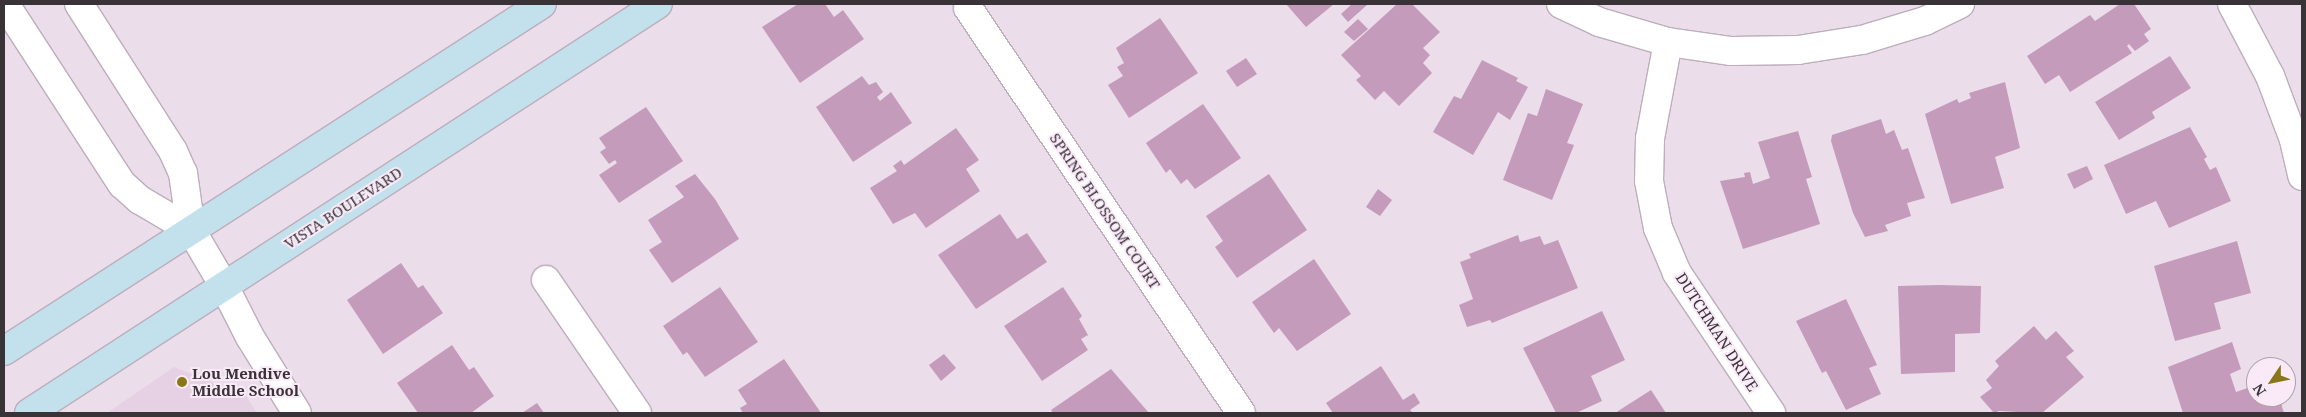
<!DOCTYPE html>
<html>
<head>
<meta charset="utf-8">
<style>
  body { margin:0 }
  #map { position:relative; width:2306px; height:417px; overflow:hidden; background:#ecddeb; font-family:"Noto Serif",serif }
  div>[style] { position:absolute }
  .built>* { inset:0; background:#e6d0e3 }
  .building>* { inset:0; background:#c49bba }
  .roads { filter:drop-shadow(1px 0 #bcaebb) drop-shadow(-1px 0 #bcaebb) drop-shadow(0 1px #bcaebb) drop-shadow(0 -1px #bcaebb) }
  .minor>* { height:28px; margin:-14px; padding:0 14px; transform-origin:14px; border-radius:14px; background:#fff }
  .tertiary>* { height:28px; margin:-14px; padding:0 14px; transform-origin:14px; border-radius:14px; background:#fff }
  .secondary>* { height:28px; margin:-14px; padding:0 14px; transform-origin:14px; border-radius:14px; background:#c3e1ec }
  .dots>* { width:14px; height:14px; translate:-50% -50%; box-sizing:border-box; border:2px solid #faeaf8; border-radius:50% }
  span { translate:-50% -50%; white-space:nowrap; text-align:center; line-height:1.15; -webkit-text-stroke:4px #faeaf8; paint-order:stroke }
  .street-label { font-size:15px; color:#393338 }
  .poi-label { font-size:15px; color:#393338; font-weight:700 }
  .left { translate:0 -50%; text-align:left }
  .frame { position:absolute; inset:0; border:5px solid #393338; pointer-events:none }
  .north { position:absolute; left:2246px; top:357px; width:50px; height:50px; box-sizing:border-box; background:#faeaf8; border:1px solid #ada1ab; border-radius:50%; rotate:236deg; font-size:14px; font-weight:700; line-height:20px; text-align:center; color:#393338 }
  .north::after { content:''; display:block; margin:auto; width:18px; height:22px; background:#897619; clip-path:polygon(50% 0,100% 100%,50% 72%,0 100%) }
</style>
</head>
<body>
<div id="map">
  <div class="built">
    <i style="clip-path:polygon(174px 367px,246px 396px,257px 413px,107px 413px)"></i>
  </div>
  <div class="building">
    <i style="clip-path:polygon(798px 4px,825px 4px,834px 17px,843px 10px,864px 39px,800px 83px,762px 27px)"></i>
    <i style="clip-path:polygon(1286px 4px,1334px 4px,1306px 27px)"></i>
    <i style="clip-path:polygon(1352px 4px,1367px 5px,1348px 22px,1341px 14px)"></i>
    <i style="clip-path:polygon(1397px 4px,1412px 4px,1440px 32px,1423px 48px,1430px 55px,1423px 63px,1432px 73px,1399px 106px,1384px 91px,1375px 100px,1356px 80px,1361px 76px,1341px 55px)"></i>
    <i style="clip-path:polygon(2120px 4px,2134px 4px,2151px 29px,2144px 34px,2149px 41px,2135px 51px,2129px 44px,2127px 46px,2132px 53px,2070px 92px,2059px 75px,2045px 84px,2027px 56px,2090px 15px,2095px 21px)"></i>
    <i style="clip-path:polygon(1160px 18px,1198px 73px,1129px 118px,1108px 85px,1123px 76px,1117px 67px,1124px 63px,1116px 48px)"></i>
    <i style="clip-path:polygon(1358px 19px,1368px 29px,1354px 41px,1344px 32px)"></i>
    <i style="clip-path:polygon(2170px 56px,2191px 88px,2152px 112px,2155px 118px,2119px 140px,2095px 102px)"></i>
    <i style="clip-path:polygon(1246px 58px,1257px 74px,1237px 87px,1226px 71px)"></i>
    <i style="clip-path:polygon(1482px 60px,1518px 78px,1516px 81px,1528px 87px,1510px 120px,1498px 112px,1473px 155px,1433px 132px,1454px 96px,1461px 99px)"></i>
    <i style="clip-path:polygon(862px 76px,869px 85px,876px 82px,883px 92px,877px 97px,880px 101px,891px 92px,912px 123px,853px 162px,816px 107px)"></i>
    <i style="clip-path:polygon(2005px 82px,2020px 148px,1995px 157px,2004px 188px,1951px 204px,1925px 114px,1957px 99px,1959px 103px,1971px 98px,1969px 93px)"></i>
    <i style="clip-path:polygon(1546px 89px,1583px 104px,1567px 143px,1574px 145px,1552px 200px,1503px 180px,1528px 113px,1537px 116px)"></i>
    <i style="clip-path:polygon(1203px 104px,1241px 158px,1195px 189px,1187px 179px,1181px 184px,1170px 169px,1166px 173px,1146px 143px)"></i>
    <i style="clip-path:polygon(646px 107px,683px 161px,619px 203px,599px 175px,617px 163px,615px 160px,609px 164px,600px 152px,606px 148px,599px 138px)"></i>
    <i style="clip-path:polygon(1881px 119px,1886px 134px,1894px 130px,1902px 150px,1908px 148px,1925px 198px,1907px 203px,1911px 216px,1885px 225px,1888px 231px,1865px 237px,1853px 213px,1831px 141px,1832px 135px)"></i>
    <i style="clip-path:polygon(2190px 127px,2207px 157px,2204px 159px,2210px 170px,2216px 167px,2231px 201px,2169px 228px,2156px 201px,2126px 214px,2104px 165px)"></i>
    <i style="clip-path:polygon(956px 128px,979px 160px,966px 169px,980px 191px,926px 228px,915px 213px,893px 224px,870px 188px,897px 171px,893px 166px,901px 160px,904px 165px)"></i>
    <i style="clip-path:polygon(1798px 131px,1812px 177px,1806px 179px,1820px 224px,1743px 249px,1720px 181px,1745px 177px,1744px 173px,1750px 172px,1753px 184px,1770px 178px,1758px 142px)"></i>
    <i style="clip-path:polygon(2087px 166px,2093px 179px,2074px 189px,2067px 174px)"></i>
    <i style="clip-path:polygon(695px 174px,715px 199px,739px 239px,672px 283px,649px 250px,662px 242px,648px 220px,684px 197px,675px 186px)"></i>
    <i style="clip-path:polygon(1269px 174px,1307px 230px,1237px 278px,1215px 247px,1223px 241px,1206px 216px)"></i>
    <i style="clip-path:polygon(1378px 189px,1392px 200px,1380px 216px,1366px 207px)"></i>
    <i style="clip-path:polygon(1000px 214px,1017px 239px,1027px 233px,1047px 262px,976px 309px,938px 255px)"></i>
    <i style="clip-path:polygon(1518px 235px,1520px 242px,1540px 236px,1544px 245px,1558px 240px,1578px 288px,1492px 323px,1490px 320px,1467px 327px,1459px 305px,1473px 299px,1460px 262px,1471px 258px,1469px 254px)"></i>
    <i style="clip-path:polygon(2237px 241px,2251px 293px,2214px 303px,2221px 329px,2175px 341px,2154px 266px)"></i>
    <i style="clip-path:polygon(1314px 259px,1351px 314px,1297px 351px,1279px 328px,1274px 333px,1252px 302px)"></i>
    <i style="clip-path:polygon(401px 263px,418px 288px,423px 285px,443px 313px,383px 354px,347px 300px)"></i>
    <i style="clip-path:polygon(1939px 285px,1981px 286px,1980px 333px,1955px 334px,1955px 372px,1901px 374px,1898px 286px)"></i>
    <i style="clip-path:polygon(720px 287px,758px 342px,705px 377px,687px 352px,683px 355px,663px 326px)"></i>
    <i style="clip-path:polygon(1063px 287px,1082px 316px,1079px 319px,1088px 335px,1081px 339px,1088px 350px,1042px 381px,1004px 326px)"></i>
    <i style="clip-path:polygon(1846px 299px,1877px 365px,1869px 368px,1881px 394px,1846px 410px,1826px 371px,1822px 373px,1796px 321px)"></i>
    <i style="clip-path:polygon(1602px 311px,1625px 360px,1591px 376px,1602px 401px,1576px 413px,1556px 413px,1523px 348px)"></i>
    <i style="clip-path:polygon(2034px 326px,2046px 340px,2056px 331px,2074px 351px,2066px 357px,2084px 377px,2042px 413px,1999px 411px,1994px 413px,1980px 397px,1992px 388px,1986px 380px,1999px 366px,1995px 361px)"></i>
    <i style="clip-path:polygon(2232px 342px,2241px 369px,2230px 374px,2236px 392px,2256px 385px,2256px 397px,2279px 397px,2284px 413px,2183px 413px,2168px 367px)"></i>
    <i style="clip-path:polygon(452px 345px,469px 370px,474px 367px,494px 396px,471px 413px,418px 413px,397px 383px)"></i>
    <i style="clip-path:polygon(944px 354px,956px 368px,941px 381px,929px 365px)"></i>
    <i style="clip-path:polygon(784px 359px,821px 413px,743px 413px,740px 408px,747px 404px,738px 390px)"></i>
    <i style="clip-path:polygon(1381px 366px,1403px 400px,1414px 393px,1420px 403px,1410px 410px,1413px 413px,1333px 413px,1326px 403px)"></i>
    <i style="clip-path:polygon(1111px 369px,1149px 413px,1053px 413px,1051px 410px)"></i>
    <i style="clip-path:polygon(1651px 390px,1666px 413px,1615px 413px)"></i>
    <i style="clip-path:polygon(537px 403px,544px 413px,522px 413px)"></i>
  </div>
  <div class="roads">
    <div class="minor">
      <i style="left:1561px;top:4px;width:42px;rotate:25.3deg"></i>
      <i style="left:1599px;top:22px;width:72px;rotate:16.2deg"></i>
      <i style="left:1668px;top:42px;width:64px;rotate:8.1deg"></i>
      <i style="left:1731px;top:51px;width:67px;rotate:-0.9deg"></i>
      <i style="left:1798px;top:50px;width:65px;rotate:-8.9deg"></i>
      <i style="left:1862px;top:40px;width:66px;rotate:-16.8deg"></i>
      <i style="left:1925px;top:21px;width:39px;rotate:-26deg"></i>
      <i style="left:2232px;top:4px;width:81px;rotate:62.2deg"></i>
      <i style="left:2270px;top:76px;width:68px;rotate:69.4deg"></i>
      <i style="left:2294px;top:140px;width:37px;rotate:77deg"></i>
      <i style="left:968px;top:8px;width:488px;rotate:56deg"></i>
      <i style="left:1668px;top:42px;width:98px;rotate:100.6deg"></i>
      <i style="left:1650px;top:138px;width:43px;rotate:91.3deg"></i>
      <i style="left:1649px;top:181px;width:48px;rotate:79.2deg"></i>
      <i style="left:1658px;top:228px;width:49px;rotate:67.1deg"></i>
      <i style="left:1677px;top:273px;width:169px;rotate:56.1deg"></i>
      <i style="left:546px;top:280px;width:161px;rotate:55.6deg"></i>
      <i style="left:224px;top:286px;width:57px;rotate:63deg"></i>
      <i style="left:250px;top:337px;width:89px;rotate:58.3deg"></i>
    </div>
    <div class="tertiary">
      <i style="left:5px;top:4px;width:215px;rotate:57deg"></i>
      <i style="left:122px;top:184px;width:24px;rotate:42deg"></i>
      <i style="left:140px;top:200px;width:59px;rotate:30.5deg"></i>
      <i style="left:79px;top:4px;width:174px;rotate:57.4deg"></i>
      <i style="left:173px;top:151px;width:24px;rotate:66deg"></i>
      <i style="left:183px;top:173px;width:58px;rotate:82deg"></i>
      <i style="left:191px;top:230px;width:65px;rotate:59.5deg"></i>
    </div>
    <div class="secondary">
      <i style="left:4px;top:351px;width:640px;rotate:-32.82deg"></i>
      <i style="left:29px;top:413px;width:750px;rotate:-33.03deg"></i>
    </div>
  </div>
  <div class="dots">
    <i style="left:182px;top:382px;background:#897619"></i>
  </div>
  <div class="street-label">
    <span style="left:343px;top:208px;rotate:-33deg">VISTA BOULEVARD</span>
    <span style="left:1105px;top:211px;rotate:56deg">SPRING BLOSSOM COURT</span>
    <span style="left:1717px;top:332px;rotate:57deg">DUTCHMAN DRIVE</span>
  </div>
  <div class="poi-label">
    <span class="left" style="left:192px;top:382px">Lou Mendive<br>Middle School</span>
  </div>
  <div class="frame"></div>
  <div class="north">N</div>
</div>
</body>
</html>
